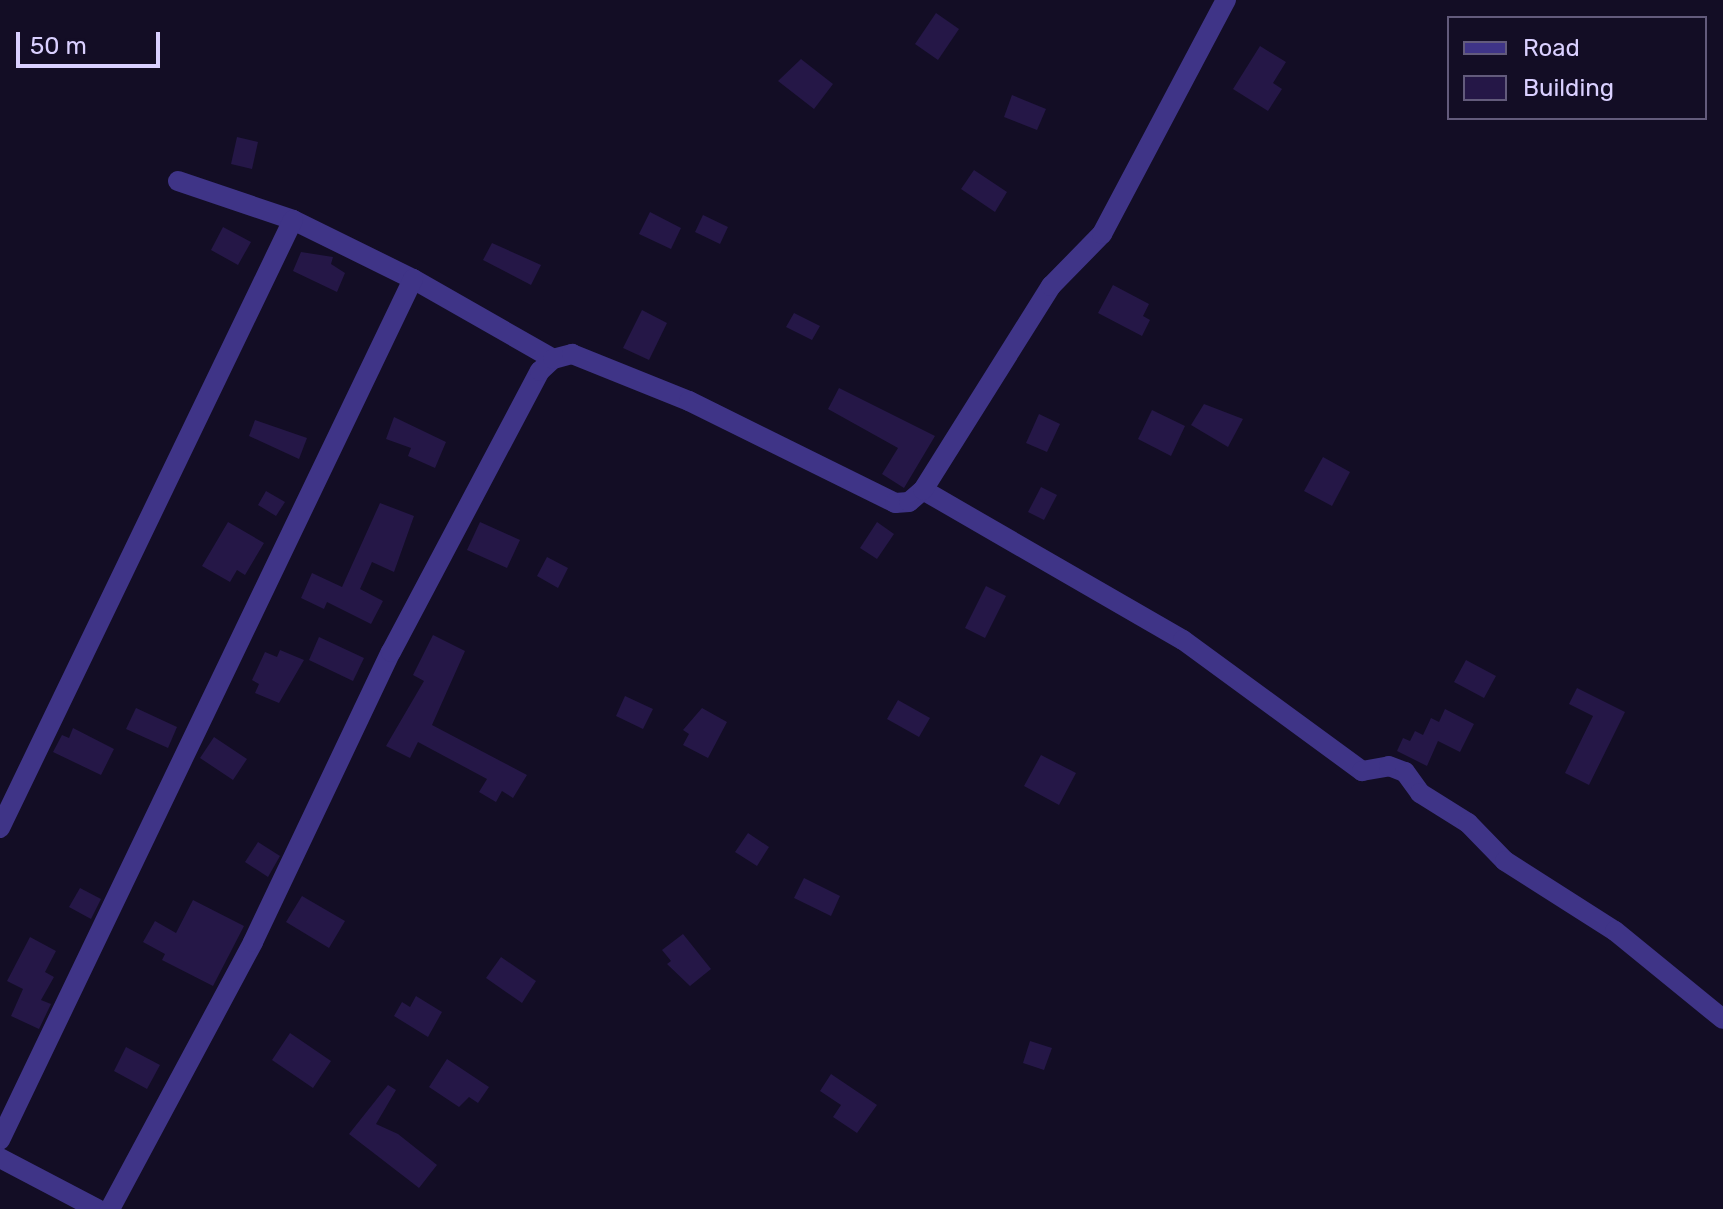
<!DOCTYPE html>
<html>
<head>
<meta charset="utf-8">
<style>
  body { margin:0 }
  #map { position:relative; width:1723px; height:1209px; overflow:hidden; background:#130d25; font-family:Rubik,sans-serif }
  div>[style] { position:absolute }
  .building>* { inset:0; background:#251747 }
  .minor>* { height:20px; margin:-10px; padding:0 10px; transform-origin:10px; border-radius:10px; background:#3f3487 }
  span { translate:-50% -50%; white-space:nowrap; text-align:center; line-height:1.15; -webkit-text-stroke:6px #130d25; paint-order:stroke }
  .legend { position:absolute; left:1447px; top:16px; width:260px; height:104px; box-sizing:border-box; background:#130d25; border:2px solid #635b7c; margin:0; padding:10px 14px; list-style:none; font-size:24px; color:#dad0ff }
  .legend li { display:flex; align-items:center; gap:16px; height:40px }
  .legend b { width:40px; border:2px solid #635b7c }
  .scale { position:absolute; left:16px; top:32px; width:144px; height:36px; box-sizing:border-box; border:4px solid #dad0ff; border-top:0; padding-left:10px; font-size:24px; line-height:28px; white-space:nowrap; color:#dad0ff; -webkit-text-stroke:6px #130d25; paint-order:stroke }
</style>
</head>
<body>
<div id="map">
  <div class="building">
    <i style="clip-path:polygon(936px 13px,959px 29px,938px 60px,915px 44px)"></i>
    <i style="clip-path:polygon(1260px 46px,1286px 62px,1273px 83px,1282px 89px,1268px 111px,1233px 89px)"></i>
    <i style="clip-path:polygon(801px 59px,833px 84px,814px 109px,778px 81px)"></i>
    <i style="clip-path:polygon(1012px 95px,1046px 109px,1037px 130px,1004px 117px)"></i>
    <i style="clip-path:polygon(237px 137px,258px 142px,252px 169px,231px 164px)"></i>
    <i style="clip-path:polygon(974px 170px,1007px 192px,995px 212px,961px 189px)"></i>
    <i style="clip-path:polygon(650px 212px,681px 228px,671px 249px,639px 234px)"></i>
    <i style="clip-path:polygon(703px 215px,728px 227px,720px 244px,695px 232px)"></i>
    <i style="clip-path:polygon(223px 227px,251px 242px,238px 265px,211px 250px)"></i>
    <i style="clip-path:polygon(492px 243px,541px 265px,531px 285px,483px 260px)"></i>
    <i style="clip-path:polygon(301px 252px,333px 257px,331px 264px,345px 273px,337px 292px,293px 271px)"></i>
    <i style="clip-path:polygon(1113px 285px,1149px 304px,1143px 316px,1150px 320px,1142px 336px,1098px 313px)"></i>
    <i style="clip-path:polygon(642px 310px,667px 323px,649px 360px,623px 348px)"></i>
    <i style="clip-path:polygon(794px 313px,820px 326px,812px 340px,786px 327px)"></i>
    <i style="clip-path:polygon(839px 388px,935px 436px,904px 488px,882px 474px,898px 448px,828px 409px)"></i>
    <i style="clip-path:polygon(1204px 404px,1243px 419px,1228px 447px,1191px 425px)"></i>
    <i style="clip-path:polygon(1152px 410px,1185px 426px,1171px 456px,1138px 439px)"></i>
    <i style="clip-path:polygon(1039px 414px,1060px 424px,1047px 452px,1026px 443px)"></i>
    <i style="clip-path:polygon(394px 417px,446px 442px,435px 468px,408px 456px,411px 448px,386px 439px)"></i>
    <i style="clip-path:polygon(255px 420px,307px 438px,299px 459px,249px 436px)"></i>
    <i style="clip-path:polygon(1323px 457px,1350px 472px,1332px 506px,1304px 491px)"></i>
    <i style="clip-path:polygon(1041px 487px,1057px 495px,1044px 520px,1028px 512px)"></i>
    <i style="clip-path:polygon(266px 491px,285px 502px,276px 516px,258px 505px)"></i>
    <i style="clip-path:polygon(380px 503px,414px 516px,394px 572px,372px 562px,360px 589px,383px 601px,371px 624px,327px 602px,324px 609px,301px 598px,312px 573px,342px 587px)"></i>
    <i style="clip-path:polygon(228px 522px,264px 543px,245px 575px,237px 570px,230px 582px,202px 566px)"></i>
    <i style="clip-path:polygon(480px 522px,520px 540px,507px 568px,467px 550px)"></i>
    <i style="clip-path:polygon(877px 522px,894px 534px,877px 559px,860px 548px)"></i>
    <i style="clip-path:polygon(547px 557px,568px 568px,558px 588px,537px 576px)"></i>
    <i style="clip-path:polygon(986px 586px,1006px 596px,985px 638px,965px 628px)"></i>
    <i style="clip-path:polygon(433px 635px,465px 651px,432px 725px,527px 775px,513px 798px,502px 791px,496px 802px,479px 792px,487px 779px,418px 742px,410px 758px,386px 746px,424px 681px,413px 675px)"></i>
    <i style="clip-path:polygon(319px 637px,364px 658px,353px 681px,309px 660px)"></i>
    <i style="clip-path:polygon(280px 650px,304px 660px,279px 703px,255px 693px,259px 684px,252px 680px,265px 652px,277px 657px)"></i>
    <i style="clip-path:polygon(1466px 660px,1496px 676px,1484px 698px,1454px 682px)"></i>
    <i style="clip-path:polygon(1577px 688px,1625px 712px,1589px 785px,1565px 773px,1593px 716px,1569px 704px)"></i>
    <i style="clip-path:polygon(625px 696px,653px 709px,643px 729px,616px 716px)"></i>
    <i style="clip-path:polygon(898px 700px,930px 718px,919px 737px,887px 719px)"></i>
    <i style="clip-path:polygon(136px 708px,177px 727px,168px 748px,126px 729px)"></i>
    <i style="clip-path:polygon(702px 708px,727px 722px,708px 758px,683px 745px,689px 734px,683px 730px)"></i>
    <i style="clip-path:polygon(1445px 709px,1474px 724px,1460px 752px,1438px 741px,1427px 766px,1397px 751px,1403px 738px,1410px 741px,1415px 731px,1423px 735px,1431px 718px,1439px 722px)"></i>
    <i style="clip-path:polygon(73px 728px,114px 749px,101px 775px,53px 752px,62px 735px,69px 738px)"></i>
    <i style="clip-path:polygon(214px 737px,247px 759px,233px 780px,200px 758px)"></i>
    <i style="clip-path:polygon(1041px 755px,1076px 773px,1059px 805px,1024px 786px)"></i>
    <i style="clip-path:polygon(748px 833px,769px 847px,757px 866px,735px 852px)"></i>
    <i style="clip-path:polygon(258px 842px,280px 856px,268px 877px,245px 862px)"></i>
    <i style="clip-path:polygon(804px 878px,840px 896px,831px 916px,794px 898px)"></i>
    <i style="clip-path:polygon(80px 888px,101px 899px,91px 919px,69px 907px)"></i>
    <i style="clip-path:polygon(302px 896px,345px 921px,329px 948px,286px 922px)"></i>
    <i style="clip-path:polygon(193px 900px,244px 926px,213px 986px,162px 960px,165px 954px,143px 942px,155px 921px,176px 933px)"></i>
    <i style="clip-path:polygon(683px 934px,711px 969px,690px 986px,667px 964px,671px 961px,662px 950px)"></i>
    <i style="clip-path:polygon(30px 937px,56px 951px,45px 972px,54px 977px,41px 1000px,51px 1004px,39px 1029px,11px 1016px,23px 989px,7px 981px)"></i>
    <i style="clip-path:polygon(501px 957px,536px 981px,522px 1003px,486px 978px)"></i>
    <i style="clip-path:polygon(416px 996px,442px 1012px,428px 1037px,394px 1016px,402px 1002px,410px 1007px)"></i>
    <i style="clip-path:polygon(290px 1033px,331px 1061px,313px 1088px,272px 1060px)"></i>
    <i style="clip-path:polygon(1030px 1041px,1052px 1048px,1044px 1070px,1023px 1063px)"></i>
    <i style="clip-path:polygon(126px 1047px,160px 1065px,147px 1089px,114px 1071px)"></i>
    <i style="clip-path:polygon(447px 1059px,489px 1087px,478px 1103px,469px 1097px,459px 1107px,429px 1087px)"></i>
    <i style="clip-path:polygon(831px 1074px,877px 1105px,857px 1133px,833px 1117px,841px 1105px,820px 1091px)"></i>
    <i style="clip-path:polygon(388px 1085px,396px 1090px,376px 1124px,398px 1134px,437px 1165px,419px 1188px,349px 1134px)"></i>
  </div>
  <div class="minor">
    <i style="left:178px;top:181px;width:121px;rotate:18.7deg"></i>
    <i style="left:293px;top:220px;width:134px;rotate:26.2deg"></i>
    <i style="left:413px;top:279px;width:161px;rotate:29.7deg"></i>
    <i style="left:923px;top:490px;width:300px;rotate:30deg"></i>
    <i style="left:1183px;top:640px;width:222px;rotate:36.2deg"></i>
    <i style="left:1362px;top:771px;width:27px;rotate:-10deg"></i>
    <i style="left:1389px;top:766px;width:17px;rotate:21deg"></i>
    <i style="left:1405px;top:772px;width:26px;rotate:54deg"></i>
    <i style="left:1420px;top:793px;width:57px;rotate:32deg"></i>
    <i style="left:1468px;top:823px;width:53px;rotate:45.8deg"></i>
    <i style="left:1505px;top:861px;width:130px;rotate:32.5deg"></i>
    <i style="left:1615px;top:931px;width:139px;rotate:39.2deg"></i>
    <i style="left:0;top:828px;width:675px;rotate:-64.27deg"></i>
    <i style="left:0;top:1140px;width:955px;rotate:-64.37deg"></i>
    <i style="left:0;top:1158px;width:110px;rotate:27.7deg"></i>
    <i style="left:110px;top:1209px;width:303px;rotate:-61.8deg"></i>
    <i style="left:253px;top:942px;width:321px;rotate:-64.6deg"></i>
    <i style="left:391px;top:652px;width:318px;rotate:-62.1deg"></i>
    <i style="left:540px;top:371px;width:18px;rotate:-43deg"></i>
    <i style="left:553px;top:359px;width:20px;rotate:-15deg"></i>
    <i style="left:572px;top:354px;width:126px;rotate:21.9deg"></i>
    <i style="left:689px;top:401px;width:230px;rotate:26.3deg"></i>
    <i style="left:895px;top:503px;width:14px;rotate:-4deg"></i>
    <i style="left:909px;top:502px;width:18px;rotate:-41deg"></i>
    <i style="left:923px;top:490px;width:241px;rotate:-57.9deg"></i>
    <i style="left:1051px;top:286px;width:73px;rotate:-45.6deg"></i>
    <i style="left:1102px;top:234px;width:265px;rotate:-62.1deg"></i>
  </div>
  <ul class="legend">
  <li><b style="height:10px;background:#3f3487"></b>Road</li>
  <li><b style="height:22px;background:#251747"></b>Building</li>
  </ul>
  <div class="scale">50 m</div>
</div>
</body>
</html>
